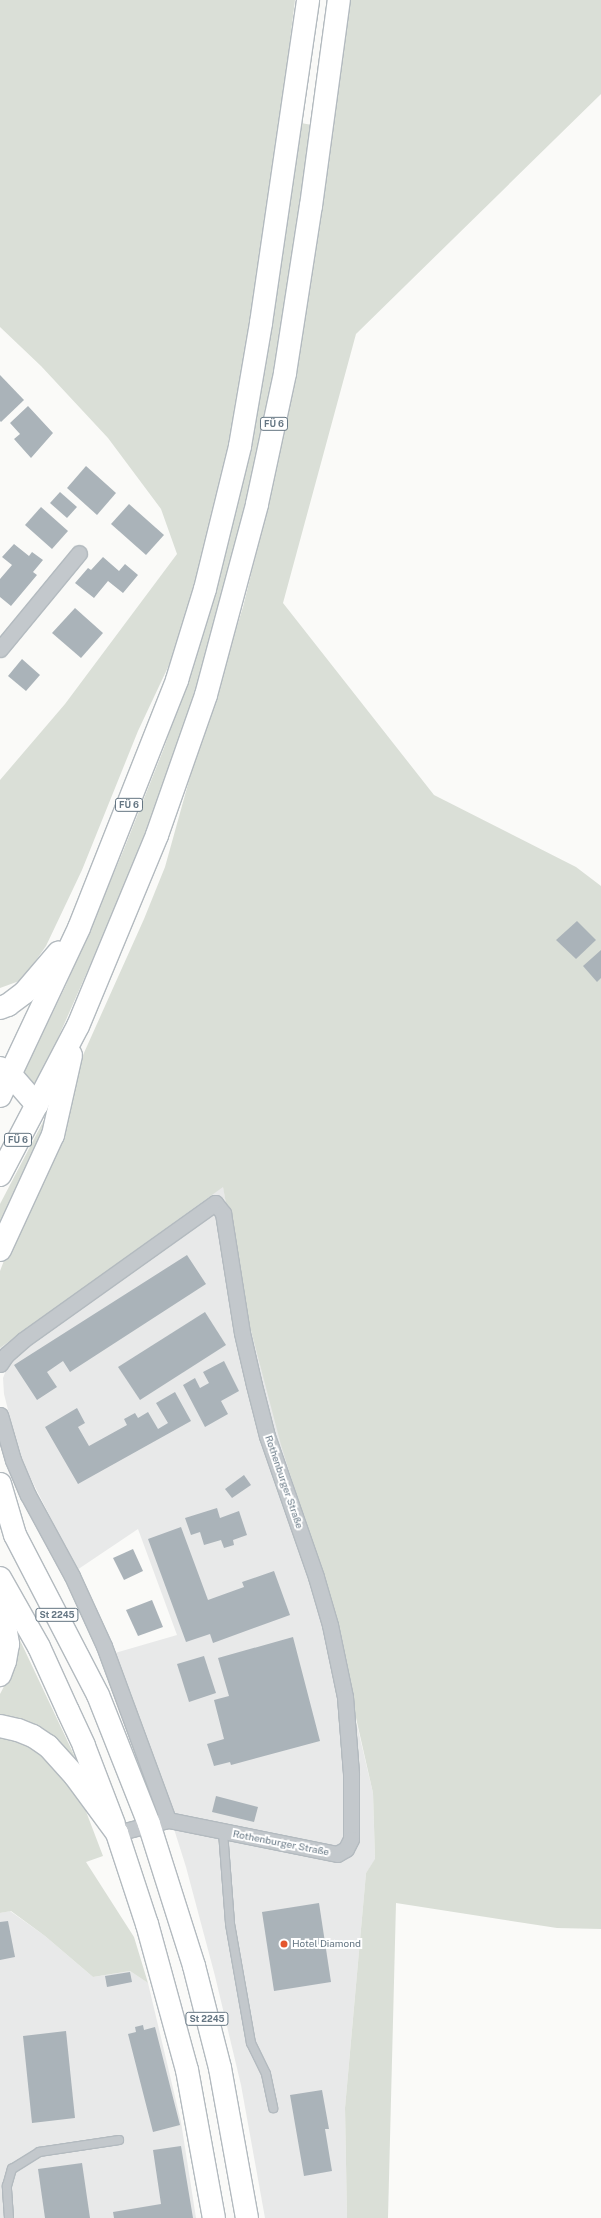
<!DOCTYPE html>
<html>
<head>
<meta charset="utf-8">
<style>
  body { margin:0 }
  #map { position:relative; width:601px; height:2218px; overflow:hidden; background:#fafaf8; font-family:"Public Sans",sans-serif }
  div>[style] { position:absolute }
  .built>* { inset:0; background:#e8e9e9 }
  .green>* { inset:0; background:#dadfd7 }
  .building>* { inset:0; background:#aab3b9 }
  .roads { filter:drop-shadow(1px 0 #b3babf) drop-shadow(-1px 0 #b3babf) drop-shadow(0 1px #b3babf) drop-shadow(0 -1px #b3babf) }
  .lane>* { height:8px; margin:-4px; padding:0 4px; transform-origin:4px; border-radius:4px; background:#c3c8cc }
  .street>* { height:15px; margin:-7.5px; padding:0 7.5px; transform-origin:7.5px; border-radius:7.5px; background:#c3c8cc }
  .secondary>* { height:22px; margin:-11px; padding:0 11px; transform-origin:11px; border-radius:11px; background:#fff }
  .primary>* { height:22px; margin:-11px; padding:0 11px; transform-origin:11px; border-radius:11px; background:#fff }
  .dots>* { width:11px; height:11px; translate:-50% -50%; box-sizing:border-box; border:2px solid #fff; border-radius:50% }
  span { translate:-50% -50%; white-space:nowrap; text-align:center; line-height:1.15; -webkit-text-stroke:4px #fff; paint-order:stroke }
  .shield-label span { padding:1px 3px; background:#fff; border:1px solid; border-radius:3px; -webkit-text-stroke-width:0 }
  .shield-label { font-size:9px; color:#657683; font-weight:700 }
  .street-label { font-size:10px; color:#657683 }
  .poi-label { font-size:10px; color:#657683 }
  .left { translate:0 -50%; text-align:left }
</style>
</head>
<body>
<div id="map">
  <div class="built">
    <i style="clip-path:polygon(223px 1186px,244px 1304px,348px 1687px,373px 1793px,375px 1860px,366px 1873px,345px 2108px,347px 2218px,265px 2218px,241px 2085px,215px 1976px,186px 1867px,133px 1699px,115px 1653px,177px 1635px,138px 1529px,77px 1570px,20px 1457px,4px 1394px,3px 1378px,10px 1360px,0 1348px)"></i>
    <i style="clip-path:polygon(10px 1911px,45px 1936px,93px 1977px,130px 1971px,148px 1983px,181px 2122px,196px 2218px,0 2218px,0 1913px)"></i>
  </div>
  <div class="green">
    <i style="clip-path:polygon(0 0,295px 0,283px 98px,246px 349px,232px 426px,218px 497px,177px 648px,138px 731px,82px 870px,46px 946px,22px 980px,0 988px,0 780px,65px 704px,177px 554px,161px 509px,108px 438px,41px 366px,0 327px)"></i>
    <i style="clip-path:polygon(348px 0,601px 0,601px 94px,356px 334px,283px 603px,434px 795px,576px 867px,601px 886px,601px 1929px,557px 1928px,396px 1903px,388px 2218px,347px 2218px,345px 2108px,366px 1873px,375px 1859px,373px 1793px,330px 1603px,281px 1445px,244px 1304px,223px 1187px,0 1348px,0 1271px,79px 1064px,144px 919px,165px 867px,195px 759px,243px 607px,270px 497px,286px 417px)"></i>
    <i style="clip-path:polygon(301px 123px,312px 125px,274px 377px,253px 486px,207px 658px,159px 801px,128px 879px,40px 1079px,31px 1085px,23px 1074px,66px 985px,124px 849px,164px 748px,195px 657px,283px 243px)"></i>
    <i style="clip-path:polygon(45px 1118px,46px 1120px,33px 1157px,0 1233px,0 1204px)"></i>
    <i style="clip-path:polygon(18px 1636px,75px 1757px,73px 1759px,0 1719px,0 1694px,10px 1675px)"></i>
    <i style="clip-path:polygon(0 1733px,27px 1740px,79px 1793px,103px 1856px,86px 1862px,134px 1937px,148px 1983px,130px 1971px,93px 1977px,45px 1936px,11px 1911px,0 1913px)"></i>
  </div>
  <div class="building">
    <i style="clip-path:polygon(0 375px,24px 400px,1px 422px,0 421px)"></i>
    <i style="clip-path:polygon(28px 406px,53px 433px,31px 458px,14px 439px,20px 434px,10px 423px)"></i>
    <i style="clip-path:polygon(86px 466px,116px 493px,97px 515px,67px 488px)"></i>
    <i style="clip-path:polygon(60px 492px,77px 507px,67px 518px,50px 503px)"></i>
    <i style="clip-path:polygon(129px 504px,164px 535px,146px 555px,111px 524px)"></i>
    <i style="clip-path:polygon(41px 507px,68px 531px,52px 549px,25px 525px)"></i>
    <i style="clip-path:polygon(14px 544px,29px 556px,32px 552px,43px 560px,33px 572px,37px 575px,11px 606px,0 597px,0 579px,12px 565px,2px 557px)"></i>
    <i style="clip-path:polygon(103px 557px,119px 571px,125px 564px,138px 575px,123px 593px,108px 581px,94px 598px,75px 583px,88px 568px,91px 570px)"></i>
    <i style="clip-path:polygon(75px 608px,103px 633px,81px 658px,52px 633px)"></i>
    <i style="clip-path:polygon(22px 659px,40px 675px,26px 691px,8px 676px)"></i>
    <i style="clip-path:polygon(577px 921px,596px 940px,576px 959px,556px 940px)"></i>
    <i style="clip-path:polygon(601px 950px,601px 978px,597px 982px,583px 966px)"></i>
    <i style="clip-path:polygon(187px 1255px,206px 1284px,70px 1372px,63px 1361px,47px 1372px,57px 1387px,37px 1400px,14px 1365px)"></i>
    <i style="clip-path:polygon(205px 1312px,226px 1345px,140px 1400px,118px 1367px)"></i>
    <i style="clip-path:polygon(224px 1361px,239px 1391px,221px 1401px,228px 1414px,205px 1427px,183px 1385px,195px 1378px,200px 1388px,209px 1383px,203px 1372px)"></i>
    <i style="clip-path:polygon(175px 1392px,191px 1421px,78px 1484px,45px 1427px,77px 1408px,85px 1423px,78px 1427px,89px 1446px,127px 1425px,124px 1419px,135px 1413px,138px 1418px,148px 1412px,158px 1429px,168px 1423px,156px 1403px)"></i>
    <i style="clip-path:polygon(244px 1475px,251px 1485px,232px 1498px,225px 1489px)"></i>
    <i style="clip-path:polygon(217px 1508px,220px 1518px,239px 1511px,247px 1535px,233px 1540px,234px 1545px,224px 1548px,221px 1540px,204px 1545px,200px 1532px,191px 1535px,185px 1518px)"></i>
    <i style="clip-path:polygon(181px 1527px,208px 1600px,244px 1587px,242px 1582px,274px 1571px,290px 1615px,213px 1643px,210px 1634px,186px 1642px,148px 1539px)"></i>
    <i style="clip-path:polygon(133px 1549px,143px 1571px,124px 1580px,113px 1558px)"></i>
    <i style="clip-path:polygon(152px 1600px,163px 1627px,138px 1636px,126px 1610px)"></i>
    <i style="clip-path:polygon(293px 1637px,320px 1741px,231px 1765px,230px 1762px,214px 1766px,207px 1744px,224px 1739px,214px 1700px,229px 1696px,218px 1658px)"></i>
    <i style="clip-path:polygon(204px 1656px,216px 1693px,189px 1702px,177px 1664px)"></i>
    <i style="clip-path:polygon(216px 1796px,258px 1807px,254px 1822px,212px 1812px)"></i>
    <i style="clip-path:polygon(319px 1903px,331px 1982px,274px 1991px,262px 1912px)"></i>
    <i style="clip-path:polygon(8px 1921px,15px 1957px,0 1960px,0 1922px)"></i>
    <i style="clip-path:polygon(130px 1972px,132px 1982px,107px 1987px,105px 1976px)"></i>
    <i style="clip-path:polygon(143px 2025px,144px 2030px,155px 2027px,180px 2125px,153px 2132px,128px 2034px,136px 2032px,135px 2027px)"></i>
    <i style="clip-path:polygon(66px 2031px,75px 2118px,32px 2123px,23px 2036px)"></i>
    <i style="clip-path:polygon(322px 2090px,329px 2129px,325px 2129px,332px 2171px,304px 2176px,290px 2095px)"></i>
    <i style="clip-path:polygon(181px 2146px,193px 2218px,114px 2218px,113px 2212px,161px 2204px,153px 2150px)"></i>
    <i style="clip-path:polygon(82px 2163px,90px 2218px,45px 2218px,38px 2169px)"></i>
  </div>
  <div class="roads">
    <div class="lane">
      <i style="left:223px;top:1832px;width:92px;rotate:85.6deg"></i>
      <i style="left:230px;top:1924px;width:121px;rotate:80deg"></i>
      <i style="left:251px;top:2043px;width:34px;rotate:64deg"></i>
      <i style="left:266px;top:2074px;width:35px;rotate:78deg"></i>
      <i style="left:9px;top:2218px;width:32px;rotate:-94deg"></i>
      <i style="left:7px;top:2186px;width:18px;rotate:-74deg"></i>
      <i style="left:12px;top:2169px;width:32px;rotate:-32deg"></i>
      <i style="left:39px;top:2152px;width:81px;rotate:-8.5deg"></i>
    </div>
    <div class="street">
      <i style="left:0;top:649px;width:124px;rotate:-50.5deg"></i>
      <i style="left:0;top:1364px;width:11px;rotate:-56deg"></i>
      <i style="left:6px;top:1355px;width:23px;rotate:-41deg"></i>
      <i style="left:23px;top:1340px;width:236px;rotate:-35.5deg"></i>
      <i style="left:215px;top:1203px;width:13px;rotate:51deg"></i>
      <i style="left:223px;top:1213px;width:121px;rotate:81deg"></i>
      <i style="left:242px;top:1333px;width:53px;rotate:77deg"></i>
      <i style="left:254px;top:1385px;width:53px;rotate:75.7deg"></i>
      <i style="left:267px;top:1436px;width:149px;rotate:70.8deg"></i>
      <i style="left:316px;top:1577px;width:50px;rotate:73.7deg"></i>
      <i style="left:330px;top:1625px;width:74px;rotate:78.2deg"></i>
      <i style="left:345px;top:1697px;width:77px;rotate:85.5deg"></i>
      <i style="left:351px;top:1774px;width:65px;rotate:90deg"></i>
      <i style="left:351px;top:1839px;width:11px;rotate:117deg"></i>
      <i style="left:346px;top:1849px;width:10px;rotate:151deg"></i>
      <i style="left:337px;top:1854px;width:172px;rotate:-168.6deg"></i>
      <i style="left:168px;top:1820px;width:53px;rotate:165.7deg"></i>
      <i style="left:0;top:1415px;width:47px;rotate:73.9deg"></i>
      <i style="left:13px;top:1460px;width:38px;rotate:67deg"></i>
      <i style="left:28px;top:1495px;width:92px;rotate:61.5deg"></i>
      <i style="left:72px;top:1576px;width:77px;rotate:65.4deg"></i>
      <i style="left:104px;top:1646px;width:185px;rotate:69.8deg"></i>
    </div>
    <div class="secondary">
      <i style="left:0;top:1578px;width:79px;rotate:60.5deg"></i>
      <i style="left:39px;top:1647px;width:70px;rotate:65.6deg"></i>
      <i style="left:68px;top:1711px;width:38px;rotate:65deg"></i>
      <i style="left:84px;top:1746px;width:84px;rotate:69deg"></i>
    </div>
    <div class="primary">
      <i style="left:0;top:1008px;width:9px;rotate:-21deg"></i>
      <i style="left:8px;top:1005px;width:21px;rotate:-37deg"></i>
      <i style="left:25px;top:992px;width:52px;rotate:-49.6deg"></i>
      <i style="left:0;top:1068px;width:12px;rotate:31deg"></i>
      <i style="left:10px;top:1074px;width:41px;rotate:48.9deg"></i>
      <i style="left:0;top:1096px;width:186px;rotate:-64.8deg"></i>
      <i style="left:79px;top:928px;width:267px;rotate:-68.4deg"></i>
      <i style="left:177px;top:680px;width:95px;rotate:-72.9deg"></i>
      <i style="left:205px;top:589px;width:147px;rotate:-76.2deg"></i>
      <i style="left:240px;top:446px;width:125px;rotate:-80.3deg"></i>
      <i style="left:261px;top:323px;width:326px;rotate:-81.7deg"></i>
      <i style="left:0;top:1175px;width:168px;rotate:-62.4deg"></i>
      <i style="left:78px;top:1026px;width:207px;rotate:-67.5deg"></i>
      <i style="left:157px;top:835px;width:148px;rotate:-70.7deg"></i>
      <i style="left:206px;top:695px;width:198px;rotate:-75deg"></i>
      <i style="left:257px;top:504px;width:134px;rotate:-77.9deg"></i>
      <i style="left:285px;top:373px;width:169px;rotate:-81.2deg"></i>
      <i style="left:311px;top:206px;width:208px;rotate:-82.3deg"></i>
      <i style="left:0;top:1250px;width:127px;rotate:-65.3deg"></i>
      <i style="left:53px;top:1135px;width:82px;rotate:-77.3deg"></i>
      <i style="left:0;top:1484px;width:53px;rotate:73.6deg"></i>
      <i style="left:15px;top:1535px;width:180px;rotate:62.6deg"></i>
      <i style="left:98px;top:1695px;width:139px;rotate:68.4deg"></i>
      <i style="left:149px;top:1824px;width:149px;rotate:72.4deg"></i>
      <i style="left:194px;top:1966px;width:105px;rotate:75.7deg"></i>
      <i style="left:220px;top:2068px;width:152px;rotate:79.8deg"></i>
      <i style="left:0;top:1594px;width:51px;rotate:80.9deg"></i>
      <i style="left:8px;top:1644px;width:17px;rotate:100deg"></i>
      <i style="left:5px;top:1661px;width:15px;rotate:110deg"></i>
      <i style="left:0;top:1726px;width:18px;rotate:13deg"></i>
      <i style="left:18px;top:1730px;width:16px;rotate:22deg"></i>
      <i style="left:33px;top:1736px;width:18px;rotate:34deg"></i>
      <i style="left:48px;top:1746px;width:40px;rotate:48deg"></i>
      <i style="left:75px;top:1776px;width:71px;rotate:53.6deg"></i>
      <i style="left:117px;top:1833px;width:96px;rotate:71.8deg"></i>
      <i style="left:147px;top:1924px;width:151px;rotate:74.7deg"></i>
      <i style="left:187px;top:2070px;width:150px;rotate:79.7deg"></i>
    </div>
  </div>
  <div class="dots">
    <i style="left:284px;top:1944px;background:#e4572e"></i>
  </div>
  <div class="shield-label">
    <span style="left:274px;top:424px">FÜ 6</span>
    <span style="left:129px;top:805px">FÜ 6</span>
    <span style="left:18px;top:1140px">FÜ 6</span>
    <span style="left:57px;top:1615px">St 2245</span>
    <span style="left:207px;top:2019px">St 2245</span>
  </div>
  <div class="street-label">
    <span style="left:284px;top:1482px;rotate:71deg">Rothenburger Straße</span>
    <span style="left:281px;top:1843px;rotate:11deg">Rothenburger Straße</span>
  </div>
  <div class="poi-label">
    <span class="left" style="left:292px;top:1944px">Hotel Diamond</span>
  </div>
</div>
</body>
</html>
